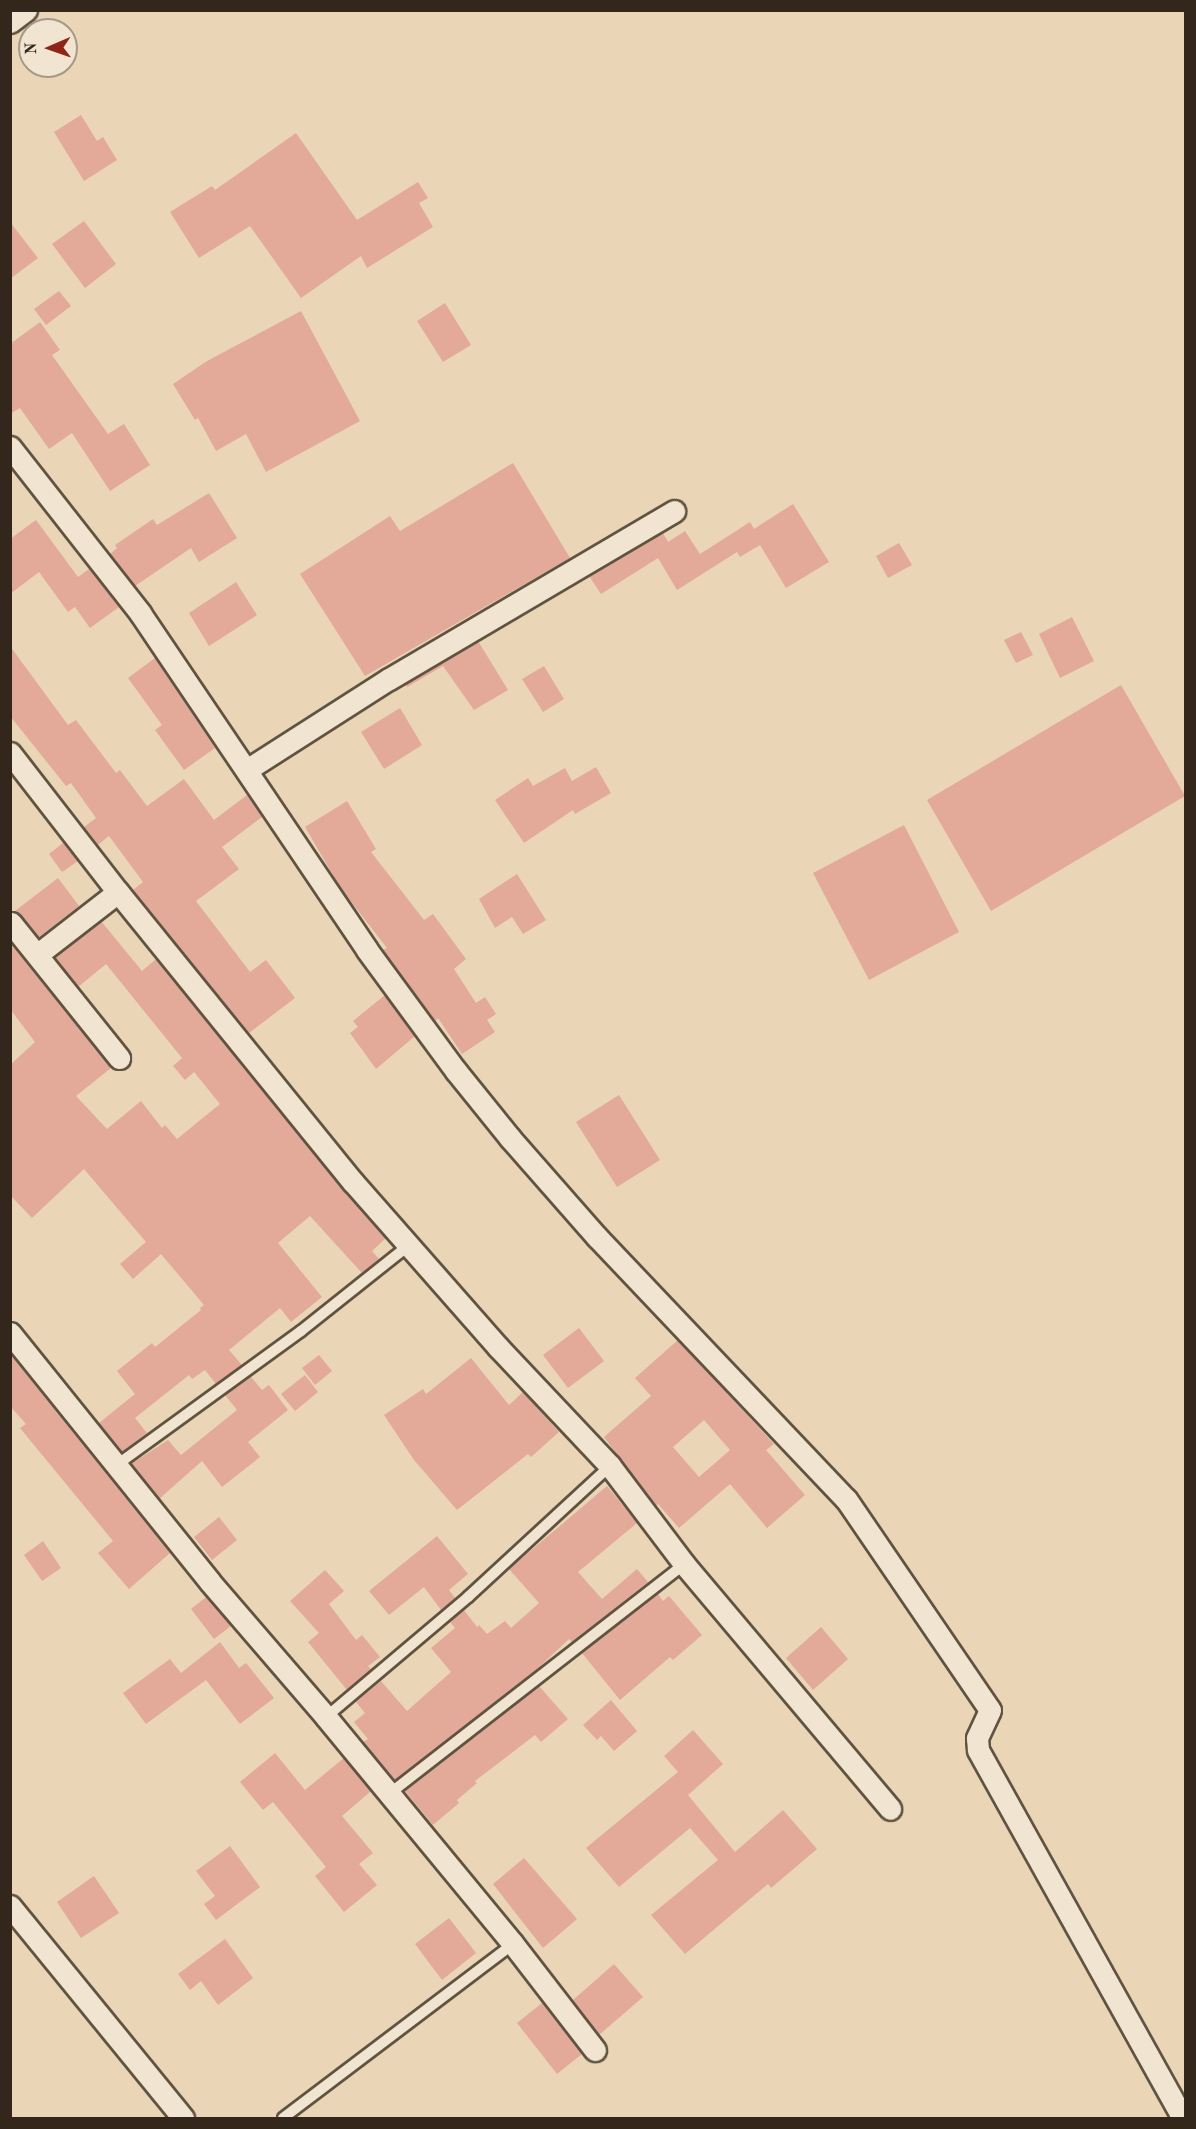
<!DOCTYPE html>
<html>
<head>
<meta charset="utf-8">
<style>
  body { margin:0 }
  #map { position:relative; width:1196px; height:2129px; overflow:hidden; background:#ead6b7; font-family:"Old Standard TT",serif }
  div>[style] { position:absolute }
  .building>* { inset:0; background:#e3a999 }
  .roads { filter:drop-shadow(2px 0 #605341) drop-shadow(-2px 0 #605341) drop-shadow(0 2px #605341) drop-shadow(0 -2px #605341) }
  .service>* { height:10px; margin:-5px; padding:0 5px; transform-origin:5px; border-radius:5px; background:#f1e4d0 }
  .minor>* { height:21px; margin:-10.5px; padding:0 10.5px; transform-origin:10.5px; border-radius:10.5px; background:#f1e4d0 }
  span { translate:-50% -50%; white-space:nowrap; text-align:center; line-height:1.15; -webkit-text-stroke:4.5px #f1e4d0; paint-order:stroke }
  .frame { position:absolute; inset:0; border:12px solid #32271a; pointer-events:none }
  .north { position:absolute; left:18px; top:18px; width:60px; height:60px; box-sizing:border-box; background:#f1e4d0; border:2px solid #a59887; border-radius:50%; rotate:268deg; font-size:16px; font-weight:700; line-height:24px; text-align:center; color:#32271a }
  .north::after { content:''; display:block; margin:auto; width:21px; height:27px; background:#8f2418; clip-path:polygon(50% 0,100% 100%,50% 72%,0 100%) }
</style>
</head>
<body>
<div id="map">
  <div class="building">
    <i style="clip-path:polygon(81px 115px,97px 141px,103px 137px,117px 160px,84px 181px,54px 132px)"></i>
    <i style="clip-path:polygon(296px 133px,357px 220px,418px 182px,428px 198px,419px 203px,433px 227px,367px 268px,361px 256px,301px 298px,250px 226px,199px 258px,170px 212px,212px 186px,215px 190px)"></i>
    <i style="clip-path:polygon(84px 221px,116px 264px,85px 288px,52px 244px)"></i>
    <i style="clip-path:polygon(10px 222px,38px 258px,10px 279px)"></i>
    <i style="clip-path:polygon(59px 291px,71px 306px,46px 325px,34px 309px)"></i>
    <i style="clip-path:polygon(445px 303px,471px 345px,443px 362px,417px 321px)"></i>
    <i style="clip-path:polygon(301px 311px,360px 421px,266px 472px,246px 434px,216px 451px,198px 418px,195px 420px,173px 384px,207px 361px)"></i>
    <i style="clip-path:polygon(40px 322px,60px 350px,52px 355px,108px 434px,124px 424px,150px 465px,110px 491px,72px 433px,49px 449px,20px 408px,10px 414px,10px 344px)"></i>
    <i style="clip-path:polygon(513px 463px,570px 558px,365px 676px,300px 574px,390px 516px,400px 531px)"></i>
    <i style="clip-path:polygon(209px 493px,237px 538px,199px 562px,191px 548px,135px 586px,110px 554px,117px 548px,115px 545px,153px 519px,157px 525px)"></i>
    <i style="clip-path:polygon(793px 504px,829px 562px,786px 588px,760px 545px,740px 557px,737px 552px,677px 590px,658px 558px,601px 594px,589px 576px,663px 533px,668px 542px,685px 531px,700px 554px,750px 522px,754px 529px)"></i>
    <i style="clip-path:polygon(36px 520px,78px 577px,89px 569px,119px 607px,90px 628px,75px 607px,68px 612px,39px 572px,10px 594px,10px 539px)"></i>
    <i style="clip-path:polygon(899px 543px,912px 565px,888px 578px,876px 556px)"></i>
    <i style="clip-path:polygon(236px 582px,257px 615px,209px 646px,189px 613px)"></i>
    <i style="clip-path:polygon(1072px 617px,1094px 661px,1060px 678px,1039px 634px)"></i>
    <i style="clip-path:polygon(1021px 632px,1033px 655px,1016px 663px,1004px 640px)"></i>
    <i style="clip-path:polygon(478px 641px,508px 690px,474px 710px,443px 666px,407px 687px,406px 684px)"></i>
    <i style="clip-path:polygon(10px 646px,68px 725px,76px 720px,116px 773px,120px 770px,147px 806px,184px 779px,214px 820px,247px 795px,262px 817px,222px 847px,239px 869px,196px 901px,250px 972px,266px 960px,295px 998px,249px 1033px,133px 890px,143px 882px,109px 836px,98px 845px,84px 827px,96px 818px,71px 783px,66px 786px,10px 716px)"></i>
    <i style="clip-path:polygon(155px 658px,215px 748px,184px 770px,155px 730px,162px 725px,128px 678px)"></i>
    <i style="clip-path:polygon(544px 666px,564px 699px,543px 712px,522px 679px)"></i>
    <i style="clip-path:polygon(1121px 685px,1185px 796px,991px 911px,927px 800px)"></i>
    <i style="clip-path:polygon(400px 708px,422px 745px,384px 769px,361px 732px)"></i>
    <i style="clip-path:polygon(596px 767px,611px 793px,575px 814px,573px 810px,524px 843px,495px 800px,528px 778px,533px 786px,565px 768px,572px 781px)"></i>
    <i style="clip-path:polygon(347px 801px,376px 849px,371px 852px,396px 884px,424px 920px,433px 914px,466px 959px,454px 969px,476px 1003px,485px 997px,496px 1014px,487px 1020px,495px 1032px,462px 1054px,438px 1018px,435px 1021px,383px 950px,387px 948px,341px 889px,305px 827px)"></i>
    <i style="clip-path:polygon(904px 825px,959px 932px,869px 980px,813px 873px)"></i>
    <i style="clip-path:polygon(63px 843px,78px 861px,62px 872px,49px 854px)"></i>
    <i style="clip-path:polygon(517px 874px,546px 920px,523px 934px,512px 917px,495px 928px,479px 899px)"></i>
    <i style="clip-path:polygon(58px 878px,79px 906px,39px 937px,15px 911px)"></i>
    <i style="clip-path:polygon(101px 921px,142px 971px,156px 959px,343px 1190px,386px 1238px,372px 1251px,379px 1259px,362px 1273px,310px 1216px,278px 1243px,322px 1297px,291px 1322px,280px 1308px,229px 1350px,242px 1365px,216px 1384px,205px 1370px,192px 1379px,189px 1375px,135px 1418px,147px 1433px,122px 1452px,99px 1423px,135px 1394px,117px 1371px,152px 1343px,155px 1347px,201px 1310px,200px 1308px,204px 1305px,161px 1254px,133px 1279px,120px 1264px,146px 1242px,84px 1169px,32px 1218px,10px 1195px,10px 1065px,35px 1042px,10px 1009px,10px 943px,111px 1068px,76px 1096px,107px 1129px,141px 1101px,162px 1128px,165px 1125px,177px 1139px,220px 1104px,194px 1072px,185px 1080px,173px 1066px,182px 1058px,106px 964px,78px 987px,55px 957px)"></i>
    <i style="clip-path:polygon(385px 995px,415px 1036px,376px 1069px,350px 1033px,358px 1027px,353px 1021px)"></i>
    <i style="clip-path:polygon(619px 1095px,660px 1160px,617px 1187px,576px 1122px)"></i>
    <i style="clip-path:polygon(579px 1328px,604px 1361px,568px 1388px,543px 1355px)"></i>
    <i style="clip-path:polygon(evenodd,678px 1340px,774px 1444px,766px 1450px,805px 1495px,767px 1528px,730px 1484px,679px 1528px,658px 1504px,656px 1506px,604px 1437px,651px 1396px,635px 1378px,678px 1340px,704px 1420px,730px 1450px,699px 1477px,673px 1447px,704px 1420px)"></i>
    <i style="clip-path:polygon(10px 1354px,170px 1553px,129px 1589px,98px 1553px,113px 1541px,20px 1428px,26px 1424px,10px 1406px)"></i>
    <i style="clip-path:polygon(319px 1355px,332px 1371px,315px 1385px,302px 1368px)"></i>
    <i style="clip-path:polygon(471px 1358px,509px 1405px,523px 1392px,559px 1432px,531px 1457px,528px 1454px,457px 1510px,414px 1460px,384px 1415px,423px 1389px,426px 1394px)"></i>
    <i style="clip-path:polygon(305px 1375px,318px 1392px,295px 1411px,281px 1394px)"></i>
    <i style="clip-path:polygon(251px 1377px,262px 1390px,269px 1385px,288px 1410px,248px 1442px,260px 1457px,222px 1487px,202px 1461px,159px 1499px,131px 1464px,168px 1440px,181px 1455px,237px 1410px,225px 1395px)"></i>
    <i style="clip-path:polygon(607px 1486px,637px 1523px,578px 1572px,602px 1599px,637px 1569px,648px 1582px,572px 1642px,569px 1639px,536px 1670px,395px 1780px,363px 1742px,368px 1739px,354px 1722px,365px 1713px,356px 1702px,381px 1681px,407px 1711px,451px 1672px,431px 1648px,455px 1628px,450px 1622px,464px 1610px,477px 1627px,479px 1625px,487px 1634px,505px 1621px,511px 1628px,539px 1603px,509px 1569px)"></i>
    <i style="clip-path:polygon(219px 1517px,237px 1540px,212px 1560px,194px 1537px)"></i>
    <i style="clip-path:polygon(437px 1536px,468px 1574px,449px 1590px,455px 1598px,441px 1610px,424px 1587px,389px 1615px,369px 1591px)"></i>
    <i style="clip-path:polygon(43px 1541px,61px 1568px,42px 1581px,24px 1555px)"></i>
    <i style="clip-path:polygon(325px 1570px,344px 1591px,329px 1604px,356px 1640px,362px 1635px,380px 1657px,368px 1666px,371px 1669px,347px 1690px,308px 1642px,319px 1633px,290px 1601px)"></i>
    <i style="clip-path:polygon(658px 1594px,663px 1601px,669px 1596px,702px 1635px,673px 1660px,670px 1657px,620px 1700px,582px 1653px)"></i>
    <i style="clip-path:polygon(206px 1597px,231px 1626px,214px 1639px,191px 1609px)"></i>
    <i style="clip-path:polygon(821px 1627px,848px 1659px,813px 1690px,786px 1658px)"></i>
    <i style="clip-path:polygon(220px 1642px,239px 1668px,246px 1663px,274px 1698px,240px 1724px,206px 1680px,146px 1724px,123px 1693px,170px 1659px,181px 1673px)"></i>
    <i style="clip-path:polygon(539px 1686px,568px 1719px,541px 1742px,535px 1735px,475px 1781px,477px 1783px,457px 1800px,459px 1803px,433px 1825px,405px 1791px)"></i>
    <i style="clip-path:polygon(611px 1700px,637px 1731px,614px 1751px,601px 1736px,597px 1740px,583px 1725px)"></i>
    <i style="clip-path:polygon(693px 1730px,723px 1764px,688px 1795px,735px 1852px,783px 1810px,817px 1849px,771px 1888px,768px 1884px,685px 1954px,651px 1915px,718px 1860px,690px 1828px,619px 1887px,586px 1848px,678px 1772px,664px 1756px)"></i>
    <i style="clip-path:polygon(275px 1753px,305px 1790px,344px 1758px,371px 1791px,342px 1816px,373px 1853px,359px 1864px,377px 1885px,344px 1912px,315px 1876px,326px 1867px,273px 1802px,263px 1810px,240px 1782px)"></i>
    <i style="clip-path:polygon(230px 1846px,260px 1887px,216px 1920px,204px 1904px,215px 1896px,196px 1871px)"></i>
    <i style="clip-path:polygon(524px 1858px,577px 1919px,543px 1948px,493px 1884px)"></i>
    <i style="clip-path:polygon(94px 1876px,119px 1913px,81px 1938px,57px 1902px)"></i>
    <i style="clip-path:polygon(449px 1918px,476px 1953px,442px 1980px,415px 1944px)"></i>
    <i style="clip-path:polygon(225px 1939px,253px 1978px,218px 2005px,201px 1981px,190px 1990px,178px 1974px)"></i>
    <i style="clip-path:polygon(614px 1964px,643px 1997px,599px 2035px,573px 2000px)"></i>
    <i style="clip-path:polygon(542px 2003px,582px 2054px,557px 2074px,517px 2023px)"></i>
  </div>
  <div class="roads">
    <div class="service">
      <i style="left:118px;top:1464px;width:226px;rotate:-36deg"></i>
      <i style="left:301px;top:1331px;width:138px;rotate:-38.5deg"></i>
      <i style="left:326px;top:1717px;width:186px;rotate:-40.2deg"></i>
      <i style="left:468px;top:1597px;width:193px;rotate:-42.7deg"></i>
      <i style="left:389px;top:1794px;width:374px;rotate:-37.9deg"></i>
      <i style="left:283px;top:2118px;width:288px;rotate:-37.1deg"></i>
    </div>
    <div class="minor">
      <i style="left:10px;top:22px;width:20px;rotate:-37deg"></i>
      <i style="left:10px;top:447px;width:211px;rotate:51.9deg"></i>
      <i style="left:140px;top:613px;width:406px;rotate:56deg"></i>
      <i style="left:367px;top:950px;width:150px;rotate:53.7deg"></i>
      <i style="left:456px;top:1071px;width:86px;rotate:51.1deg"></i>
      <i style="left:510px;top:1138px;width:132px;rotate:48.7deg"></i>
      <i style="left:597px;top:1237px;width:361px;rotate:46.5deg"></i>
      <i style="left:846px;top:1499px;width:255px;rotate:55.7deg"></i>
      <i style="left:990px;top:1710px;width:31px;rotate:115deg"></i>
      <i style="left:977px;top:1738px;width:12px;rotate:85deg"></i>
      <i style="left:978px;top:1750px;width:421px;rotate:60.9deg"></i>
      <i style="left:10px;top:753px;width:176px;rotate:52.2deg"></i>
      <i style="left:118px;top:892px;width:373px;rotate:51deg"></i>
      <i style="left:353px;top:1182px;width:220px;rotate:48.7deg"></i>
      <i style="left:498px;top:1347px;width:163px;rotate:46.7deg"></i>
      <i style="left:610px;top:1466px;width:123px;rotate:52.9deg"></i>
      <i style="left:684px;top:1564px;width:320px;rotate:49.9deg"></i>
      <i style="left:248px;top:769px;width:167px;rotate:-32.6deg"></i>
      <i style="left:389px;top:679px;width:331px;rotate:-30.5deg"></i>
      <i style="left:11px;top:923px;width:173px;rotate:51.3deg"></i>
      <i style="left:38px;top:954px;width:101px;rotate:-37.8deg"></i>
      <i style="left:10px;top:1333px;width:319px;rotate:51.2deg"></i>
      <i style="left:210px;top:1582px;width:178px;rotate:49.3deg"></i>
      <i style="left:326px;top:1717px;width:294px;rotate:50.5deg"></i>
      <i style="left:513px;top:1944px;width:134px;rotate:52.3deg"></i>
      <i style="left:10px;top:1906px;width:274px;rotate:50.8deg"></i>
    </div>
  </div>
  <div class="frame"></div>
  <div class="north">N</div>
</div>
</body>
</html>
